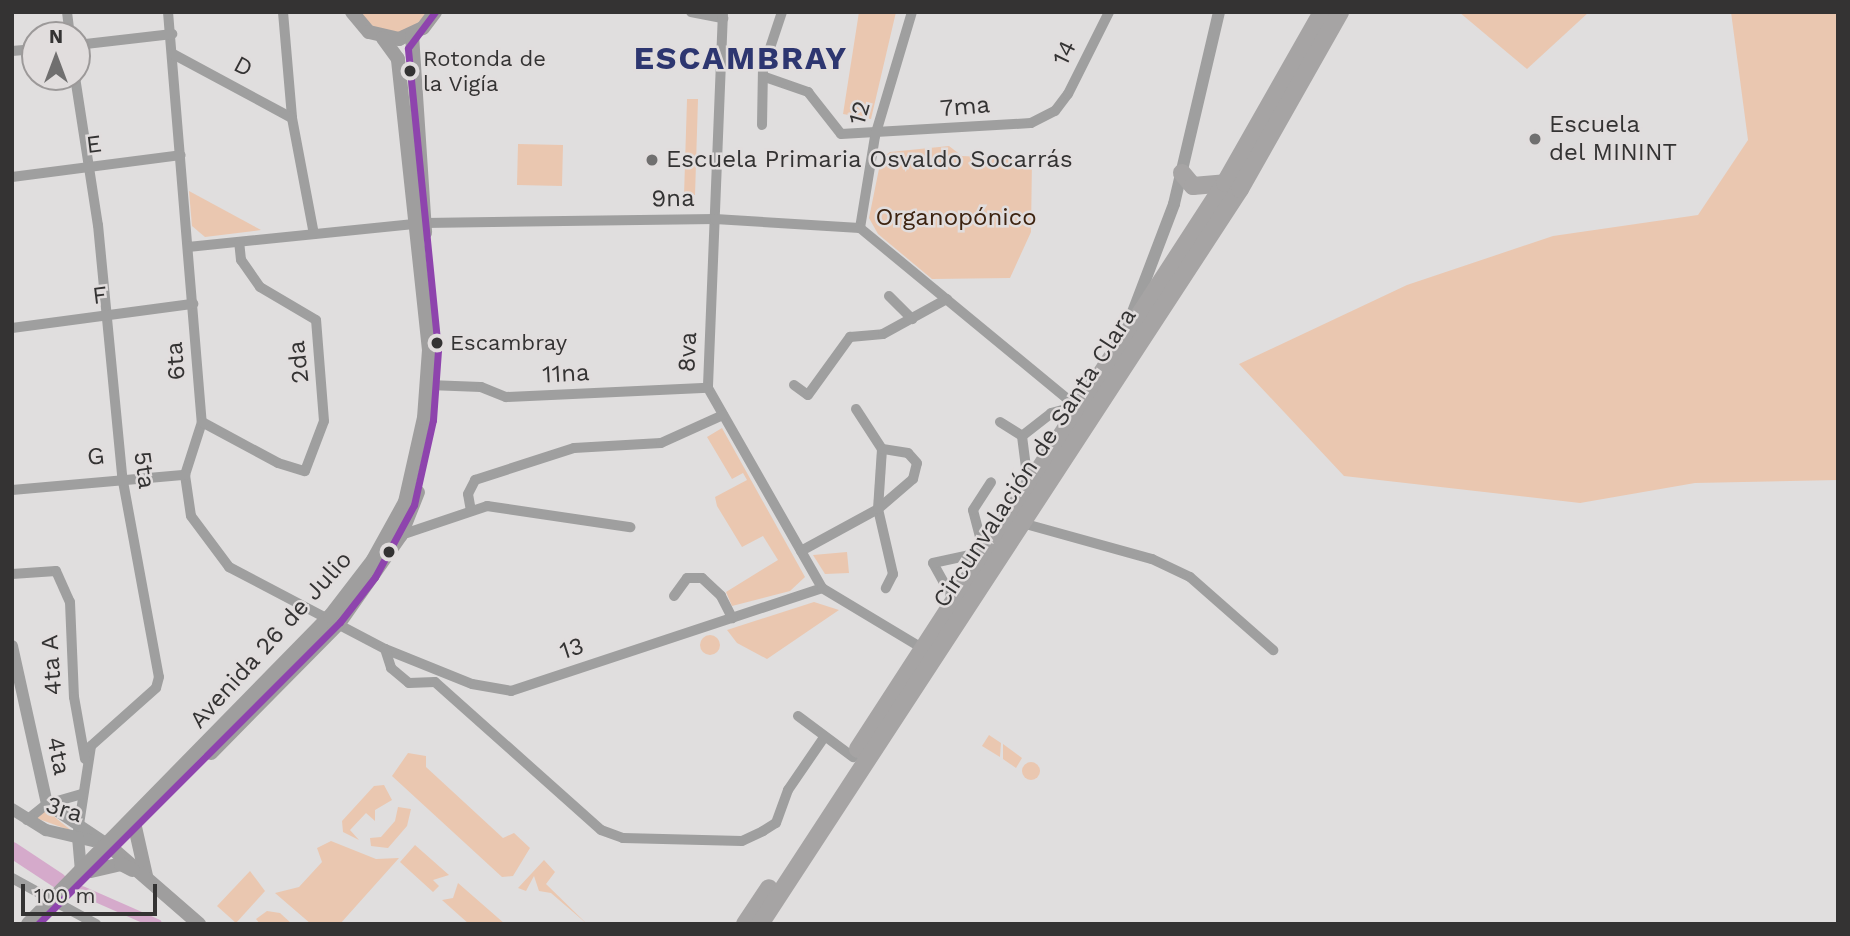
<!DOCTYPE html>
<html>
<head>
<meta charset="utf-8">
<style>
  body { margin:0 }
  #map { position:relative; width:1850px; height:936px; overflow:hidden; background:#e0dede; font-family:"Work Sans",sans-serif }
  div>[style] { position:absolute }
  .green>* { inset:0; background:#eac7b0 }
  .round { border-radius:50% }
  .canal>* { height:10px; margin:-5px; padding:0 5px; transform-origin:5px; border-radius:5px; background:#d5aacb }
  .river>* { height:16px; margin:-8px; padding:0 8px; transform-origin:8px; border-radius:8px; background:#d5aacb }
  .minor>* { height:10px; margin:-5px; padding:0 5px; transform-origin:5px; border-radius:5px; background:#9f9f9f }
  .tertiary>* { height:12px; margin:-6px; padding:0 6px; transform-origin:6px; border-radius:6px; background:#9f9f9f }
  .secondary>* { height:14px; margin:-7px; padding:0 7px; transform-origin:7px; border-radius:7px; background:#9f9e9e }
  .trunk>* { height:18px; margin:-9px; padding:0 9px; transform-origin:9px; border-radius:9px; background:#a6a4a4 }
  .bus-1>* { height:7px; margin:-3.5px; padding:0 3.5px; transform-origin:3.5px; border-radius:3.5px; background:#8e44ad }
  .dots>* { width:19px; height:19px; translate:-50% -50%; box-sizing:border-box; border:4px solid #e1dddd; border-radius:50% }
  span { translate:-50% -50%; white-space:nowrap; text-align:center; line-height:1.15; -webkit-text-stroke:5px #e1dddd; paint-order:stroke }
  .bus-label { font-size:22px; color:#343333 }
  .left { translate:0 -50%; text-align:left }
  .street-label { font-size:24px; color:#343333 }
  .poi-label { font-size:24px; color:#343333 }
  .park-label { font-size:24px; color:#3c220f }
  .district-label { font-size:32px; color:#2d3670; font-weight:700; letter-spacing:2px }
  .frame { position:absolute; inset:0; border:14px solid #343333; pointer-events:none }
  .north { position:absolute; left:21px; top:21px; width:70px; height:70px; box-sizing:border-box; background:#e1dddd; border:2px solid #9c9999; border-radius:50%; rotate:0deg; font-size:19px; font-weight:700; line-height:28px; text-align:center; color:#343333 }
  .north::after { content:''; display:block; margin:auto; width:24px; height:32px; background:#706f6f; clip-path:polygon(50% 0,100% 100%,50% 72%,0 100%) }
  .scale { position:absolute; left:21px; top:884px; width:136px; height:32px; box-sizing:border-box; border:4px solid #343333; border-top:0; padding-left:9px; font-size:21px; line-height:24px; white-space:nowrap; color:#343333; -webkit-text-stroke:5px #e1dddd; paint-order:stroke }
</style>
</head>
<body>
<div id="map">
  <div class="green">
    <i style="clip-path:polygon(358px 12px,431px 12px,405px 33px,377px 30px)"></i>
    <i style="clip-path:polygon(859px 12px,896px 12px,871px 119px,843px 114px)"></i>
    <i style="clip-path:polygon(1459px 12px,1589px 12px,1527px 69px)"></i>
    <i style="clip-path:polygon(1731px 12px,1838px 12px,1838px 480px,1695px 483px,1580px 503px,1344px 476px,1239px 364px,1407px 285px,1553px 236px,1698px 215px,1748px 140px)"></i>
    <i style="clip-path:polygon(687px 99px,698px 99px,695px 195px,684px 195px)"></i>
    <i style="clip-path:polygon(518px 144px,563px 145px,562px 186px,517px 185px)"></i>
    <i style="clip-path:polygon(949px 146px,962px 156px,1032px 159px,1031px 232px,1010px 278px,932px 279px,878px 234px,869px 218px,881px 159px,890px 152px)"></i>
    <i style="clip-path:polygon(189px 191px,261px 230px,205px 237px,192px 226px)"></i>
    <i style="clip-path:polygon(722px 428px,805px 577px,790px 591px,732px 606px,726px 592px,778px 560px,763px 536px,742px 547px,717px 506px,715px 497px,747px 480px,743px 473px,732px 479px,707px 437px)"></i>
    <i style="clip-path:polygon(847px 552px,849px 573px,825px 574px,813px 555px)"></i>
    <i style="clip-path:polygon(814px 602px,839px 610px,767px 659px,737px 643px,727px 630px)"></i>
    <i class="round" style="left:700px;top:635px;width:20px;height:20px"></i>
    <i style="clip-path:polygon(989px 735px,1001px 743px,1000px 757px,982px 746px)"></i>
    <i style="clip-path:polygon(1003px 744px,1022px 758px,1016px 768px,1003px 759px)"></i>
    <i style="clip-path:polygon(408px 753px,426px 756px,426px 767px,503px 838px,514px 833px,530px 848px,513px 876px,502px 877px,392px 776px)"></i>
    <i class="round" style="left:1022px;top:762px;width:18px;height:18px"></i>
    <i style="clip-path:polygon(384px 785px,392px 800px,375px 810px,375px 821px,366px 813px,350px 830px,359px 840px,343px 832px,342px 821px,374px 786px)"></i>
    <i style="clip-path:polygon(398px 807px,411px 809px,407px 826px,388px 848px,371px 846px,370px 838px,381px 837px,395px 821px)"></i>
    <i style="clip-path:polygon(46px 809px,57px 819px,72px 831px,36px 818px)"></i>
    <i style="clip-path:polygon(331px 841px,376px 859px,399px 858px,340px 924px,311px 924px,275px 893px,299px 887px,322px 862px,317px 848px)"></i>
    <i style="clip-path:polygon(415px 845px,449px 875px,433px 880px,439px 886px,433px 892px,400px 862px)"></i>
    <i style="clip-path:polygon(544px 860px,555px 872px,546px 884px,587px 924px,551px 893px,539px 891px,534px 876px,526px 891px,518px 888px)"></i>
    <i style="clip-path:polygon(250px 871px,265px 891px,236px 923px,217px 906px)"></i>
    <i style="clip-path:polygon(458px 883px,505px 924px,469px 924px,442px 900px,453px 898px)"></i>
    <i style="clip-path:polygon(267px 911px,280px 913px,292px 924px,260px 924px,256px 919px)"></i>
  </div>
  <div class="canal">
    <i style="left:82px;top:891px;width:82px;rotate:23.7deg"></i>
  </div>
  <div class="river">
    <i style="left:12px;top:850px;width:56px;rotate:33.4deg"></i>
  </div>
  <div class="minor">
    <i style="left:67px;top:12px;width:23px;rotate:83deg"></i>
    <i style="left:168px;top:12px;width:411px;rotate:85.3deg"></i>
    <i style="left:202px;top:422px;width:56px;rotate:107.8deg"></i>
    <i style="left:185px;top:475px;width:41px;rotate:81.7deg"></i>
    <i style="left:191px;top:516px;width:64px;rotate:53.3deg"></i>
    <i style="left:229px;top:567px;width:176px;rotate:27.7deg"></i>
    <i style="left:385px;top:649px;width:94px;rotate:21.9deg"></i>
    <i style="left:472px;top:684px;width:40px;rotate:10deg"></i>
    <i style="left:511px;top:691px;width:328px;rotate:-18.3deg"></i>
    <i style="left:283px;top:12px;width:106px;rotate:85.1deg"></i>
    <i style="left:292px;top:118px;width:118px;rotate:79.3deg"></i>
    <i style="left:691px;top:12px;width:33px;rotate:11deg"></i>
    <i style="left:723px;top:12px;width:376px;rotate:92.3deg"></i>
    <i style="left:708px;top:388px;width:230px;rotate:60.3deg"></i>
    <i style="left:822px;top:588px;width:117px;rotate:31deg"></i>
    <i style="left:77px;top:45px;width:96px;rotate:-6.6deg"></i>
    <i style="left:12px;top:51px;width:23px;rotate:-5deg"></i>
    <i style="left:173px;top:54px;width:135px;rotate:28.3deg"></i>
    <i style="left:75px;top:77px;width:150px;rotate:81.2deg"></i>
    <i style="left:98px;top:225px;width:252px;rotate:84.5deg"></i>
    <i style="left:122px;top:476px;width:204px;rotate:79.6deg"></i>
    <i style="left:159px;top:677px;width:11px;rotate:105deg"></i>
    <i style="left:156px;top:688px;width:87px;rotate:138.3deg"></i>
    <i style="left:91px;top:746px;width:86px;rotate:98.7deg"></i>
    <i style="left:765px;top:77px;width:46px;rotate:19.2deg"></i>
    <i style="left:808px;top:92px;width:53px;rotate:51.8deg"></i>
    <i style="left:841px;top:134px;width:190px;rotate:-3.3deg"></i>
    <i style="left:1031px;top:123px;width:27px;rotate:-27deg"></i>
    <i style="left:1055px;top:111px;width:21px;rotate:-53deg"></i>
    <i style="left:1068px;top:94px;width:92px;rotate:-63.4deg"></i>
    <i style="left:762px;top:125px;width:56px;rotate:-89deg"></i>
    <i style="left:763px;top:69px;width:60px;rotate:-71.6deg"></i>
    <i style="left:12px;top:177px;width:170px;rotate:-7.4deg"></i>
    <i style="left:860px;top:228px;width:93px;rotate:-80.7deg"></i>
    <i style="left:875px;top:136px;width:129px;rotate:-73.4deg"></i>
    <i style="left:188px;top:247px;width:237px;rotate:-5.8deg"></i>
    <i style="left:424px;top:223px;width:291px;rotate:-0.8deg"></i>
    <i style="left:715px;top:219px;width:145px;rotate:3.6deg"></i>
    <i style="left:860px;top:228px;width:286px;rotate:39.5deg"></i>
    <i style="left:889px;top:296px;width:33px;rotate:45deg"></i>
    <i style="left:12px;top:328px;width:183px;rotate:-7.6deg"></i>
    <i style="left:429px;top:385px;width:52px;rotate:2.2deg"></i>
    <i style="left:481px;top:387px;width:27px;rotate:22deg"></i>
    <i style="left:506px;top:397px;width:202px;rotate:-2.6deg"></i>
    <i style="left:794px;top:385px;width:17px;rotate:36deg"></i>
    <i style="left:808px;top:395px;width:72px;rotate:-54.1deg"></i>
    <i style="left:850px;top:337px;width:33px;rotate:-5deg"></i>
    <i style="left:883px;top:334px;width:73px;rotate:-28.7deg"></i>
    <i style="left:856px;top:409px;width:48px;rotate:57deg"></i>
    <i style="left:882px;top:449px;width:60px;rotate:93.8deg"></i>
    <i style="left:878px;top:509px;width:67px;rotate:77deg"></i>
    <i style="left:893px;top:574px;width:16px;rotate:117deg"></i>
    <i style="left:202px;top:422px;width:86px;rotate:28.3deg"></i>
    <i style="left:278px;top:463px;width:28px;rotate:17deg"></i>
    <i style="left:305px;top:471px;width:53px;rotate:-69.2deg"></i>
    <i style="left:324px;top:421px;width:101px;rotate:-94.5deg"></i>
    <i style="left:316px;top:320px;width:65px;rotate:-149.5deg"></i>
    <i style="left:260px;top:287px;width:33px;rotate:-125deg"></i>
    <i style="left:241px;top:260px;width:18px;rotate:-96deg"></i>
    <i style="left:1000px;top:422px;width:26px;rotate:32deg"></i>
    <i style="left:1028px;top:483px;width:47px;rotate:-97.3deg"></i>
    <i style="left:1022px;top:436px;width:37px;rotate:-38deg"></i>
    <i style="left:1051px;top:413px;width:27px;rotate:-15deg"></i>
    <i style="left:12px;top:490px;width:174px;rotate:-5deg"></i>
    <i style="left:471px;top:511px;width:17px;rotate:-100deg"></i>
    <i style="left:468px;top:494px;width:16px;rotate:-63deg"></i>
    <i style="left:475px;top:480px;width:104px;rotate:-17.9deg"></i>
    <i style="left:574px;top:448px;width:87px;rotate:-3.3deg"></i>
    <i style="left:661px;top:443px;width:68px;rotate:-24.3deg"></i>
    <i style="left:1022px;top:523px;width:135px;rotate:15.5deg"></i>
    <i style="left:1152px;top:559px;width:42px;rotate:25.3deg"></i>
    <i style="left:1190px;top:577px;width:111px;rotate:41.3deg"></i>
    <i style="left:401px;top:535px;width:91px;rotate:-18.6deg"></i>
    <i style="left:487px;top:506px;width:145px;rotate:8.4deg"></i>
    <i style="left:801px;top:551px;width:88px;rotate:-28.6deg"></i>
    <i style="left:878px;top:509px;width:46px;rotate:-40.6deg"></i>
    <i style="left:913px;top:479px;width:16px;rotate:-76deg"></i>
    <i style="left:917px;top:463px;width:13px;rotate:-132deg"></i>
    <i style="left:908px;top:453px;width:26px;rotate:-171deg"></i>
    <i style="left:12px;top:574px;width:44px;rotate:-3.9deg"></i>
    <i style="left:56px;top:571px;width:34px;rotate:66deg"></i>
    <i style="left:70px;top:602px;width:95px;rotate:87.6deg"></i>
    <i style="left:74px;top:697px;width:63px;rotate:79.9deg"></i>
    <i style="left:674px;top:596px;width:22px;rotate:-54deg"></i>
    <i style="left:687px;top:578px;width:15px"></i>
    <i style="left:702px;top:578px;width:26px;rotate:43deg"></i>
    <i style="left:721px;top:596px;width:25px;rotate:63deg"></i>
    <i style="left:953px;top:599px;width:41px;rotate:-119.1deg"></i>
    <i style="left:933px;top:563px;width:52px;rotate:-12.2deg"></i>
    <i style="left:984px;top:552px;width:43px;rotate:-104.7deg"></i>
    <i style="left:973px;top:510px;width:33px;rotate:-57deg"></i>
    <i style="left:385px;top:649px;width:20px;rotate:72deg"></i>
    <i style="left:391px;top:668px;width:23px;rotate:40deg"></i>
    <i style="left:409px;top:683px;width:26px;rotate:-2deg"></i>
    <i style="left:435px;top:682px;width:222px;rotate:41.7deg"></i>
    <i style="left:601px;top:830px;width:23px;rotate:20deg"></i>
    <i style="left:623px;top:838px;width:119px;rotate:1.4deg"></i>
    <i style="left:742px;top:841px;width:23px;rotate:-25deg"></i>
    <i style="left:763px;top:831px;width:15px;rotate:-32deg"></i>
    <i style="left:776px;top:823px;width:35px;rotate:-70deg"></i>
    <i style="left:788px;top:790px;width:65px;rotate:-55.6deg"></i>
    <i style="left:798px;top:716px;width:69px;rotate:36.7deg"></i>
    <i style="left:27px;top:820px;width:26px;rotate:-39deg"></i>
    <i style="left:47px;top:804px;width:35px;rotate:-16deg"></i>
    <i style="left:12px;top:878px;width:96px;rotate:28.7deg"></i>
  </div>
  <div class="tertiary">
    <i style="left:1130px;top:320px;width:124px;rotate:-69.2deg"></i>
    <i style="left:1174px;top:204px;width:197px;rotate:-76.8deg"></i>
    <i style="left:12px;top:646px;width:162px;rotate:77.5deg"></i>
    <i style="left:47px;top:804px;width:72px;rotate:33.7deg"></i>
    <i style="left:12px;top:809px;width:40px;rotate:32deg"></i>
    <i style="left:46px;top:830px;width:48px;rotate:13.2deg"></i>
    <i style="left:78px;top:837px;width:33px;rotate:85deg"></i>
  </div>
  <div class="secondary">
    <i style="left:352px;top:12px;width:26px;rotate:50deg"></i>
    <i style="left:369px;top:32px;width:31px;rotate:13deg"></i>
    <i style="left:399px;top:39px;width:26px;rotate:-25deg"></i>
    <i style="left:423px;top:28px;width:20px;rotate:-53deg"></i>
    <i style="left:412px;top:35px;width:198px;rotate:86.2deg"></i>
    <i style="left:211px;top:753px;width:184px;rotate:-45.4deg"></i>
    <i style="left:340px;top:622px;width:106px;rotate:-55deg"></i>
    <i style="left:401px;top:535px;width:46px;rotate:-68.4deg"></i>
    <i style="left:135px;top:827px;width:50px;rotate:77.3deg"></i>
    <i style="left:107px;top:844px;width:122px;rotate:41deg"></i>
    <i style="left:91px;top:871px;width:31px;rotate:-13deg"></i>
    <i style="left:121px;top:864px;width:13px;rotate:27deg"></i>
    <i style="left:28px;top:924px;width:431px;rotate:-45.6deg"></i>
    <i style="left:330px;top:616px;width:71px;rotate:-52.5deg"></i>
    <i style="left:373px;top:560px;width:66px;rotate:-61.1deg"></i>
    <i style="left:405px;top:502px;width:86px;rotate:-77.3deg"></i>
    <i style="left:424px;top:418px;width:68px;rotate:-85.8deg"></i>
    <i style="left:429px;top:350px;width:293px;rotate:-96.1deg"></i>
    <i style="left:398px;top:59px;width:26px;rotate:-126deg"></i>
  </div>
  <div class="trunk">
    <i style="left:1182px;top:173px;width:17px;rotate:50deg"></i>
    <i style="left:1193px;top:186px;width:32px;rotate:-5deg"></i>
    <i style="left:858px;top:749px;width:675px;rotate:-57.04deg"></i>
    <i style="left:1225px;top:183px;width:197px;rotate:-60.4deg"></i>
    <i style="left:745px;top:924px;width:43px;rotate:-56.3deg"></i>
    <i style="left:760px;top:924px;width:878px;rotate:-56.85deg"></i>
    <i style="left:1240px;top:189px;width:203px;rotate:-60.5deg"></i>
  </div>
  <div class="bus-1">
    <i style="left:38px;top:924px;width:427px;rotate:-45deg"></i>
    <i style="left:340px;top:622px;width:57px;rotate:-52.1deg"></i>
    <i style="left:375px;top:577px;width:82px;rotate:-61.6deg"></i>
    <i style="left:414px;top:505px;width:87px;rotate:-77.4deg"></i>
    <i style="left:433px;top:420px;width:70px;rotate:-85.9deg"></i>
    <i style="left:438px;top:350px;width:303px;rotate:-95.7deg"></i>
    <i style="left:408px;top:48px;width:45px;rotate:-53.1deg"></i>
  </div>
  <div class="dots">
    <i style="left:410px;top:71px;background:#343333"></i>
    <i style="left:1535px;top:139px;background:#706f6f"></i>
    <i style="left:652px;top:160px;background:#706f6f"></i>
    <i style="left:437px;top:343px;background:#343333"></i>
    <i style="left:389px;top:552px;background:#343333"></i>
  </div>
  <div class="bus-label">
    <span class="left" style="left:423px;top:71px">Rotonda de<br>la Vigía</span>
    <span class="left" style="left:450px;top:343px">Escambray</span>
  </div>
  <div class="street-label">
    <span style="left:1065px;top:53px;rotate:-64deg">14</span>
    <span style="left:243px;top:67px;rotate:28deg">D</span>
    <span style="left:965px;top:107px;rotate:-5deg">7ma</span>
    <span style="left:860px;top:113px;rotate:-74deg">12</span>
    <span style="left:94px;top:145px;rotate:-7deg">E</span>
    <span style="left:673px;top:199px;rotate:-1deg">9na</span>
    <span style="left:100px;top:296px;rotate:-7deg">F</span>
    <span style="left:688px;top:352px;rotate:-87deg">8va</span>
    <span style="left:176px;top:361px;rotate:-95deg">6ta</span>
    <span style="left:299px;top:362px;rotate:-96deg">2da</span>
    <span style="left:566px;top:374px;rotate:-3deg">11na</span>
    <span style="left:96px;top:457px;rotate:-6deg">G</span>
    <span style="left:1035px;top:458px;rotate:-57deg">Circunvalación de Santa Clara</span>
    <span style="left:144px;top:470px;rotate:82deg">5ta</span>
    <span style="left:271px;top:640px;rotate:-48deg">Avenida 26 de Julio</span>
    <span style="left:572px;top:649px;rotate:-18deg">13</span>
    <span style="left:52px;top:665px;rotate:-94deg">4ta A</span>
    <span style="left:58px;top:756px;rotate:78deg">4ta</span>
    <span style="left:64px;top:810px;rotate:18deg">3ra</span>
  </div>
  <div class="poi-label">
    <span class="left" style="left:1549px;top:139px">Escuela<br>del MININT</span>
    <span class="left" style="left:666px;top:160px">Escuela Primaria Osvaldo Socarrás</span>
  </div>
  <div class="park-label">
    <span style="left:956px;top:218px">Organopónico</span>
  </div>
  <div class="district-label">
    <span style="left:741px;top:58px">ESCAMBRAY</span>
  </div>
  <div class="frame"></div>
  <div class="north">N</div>
  <div class="scale">100 m</div>
</div>
</body>
</html>
